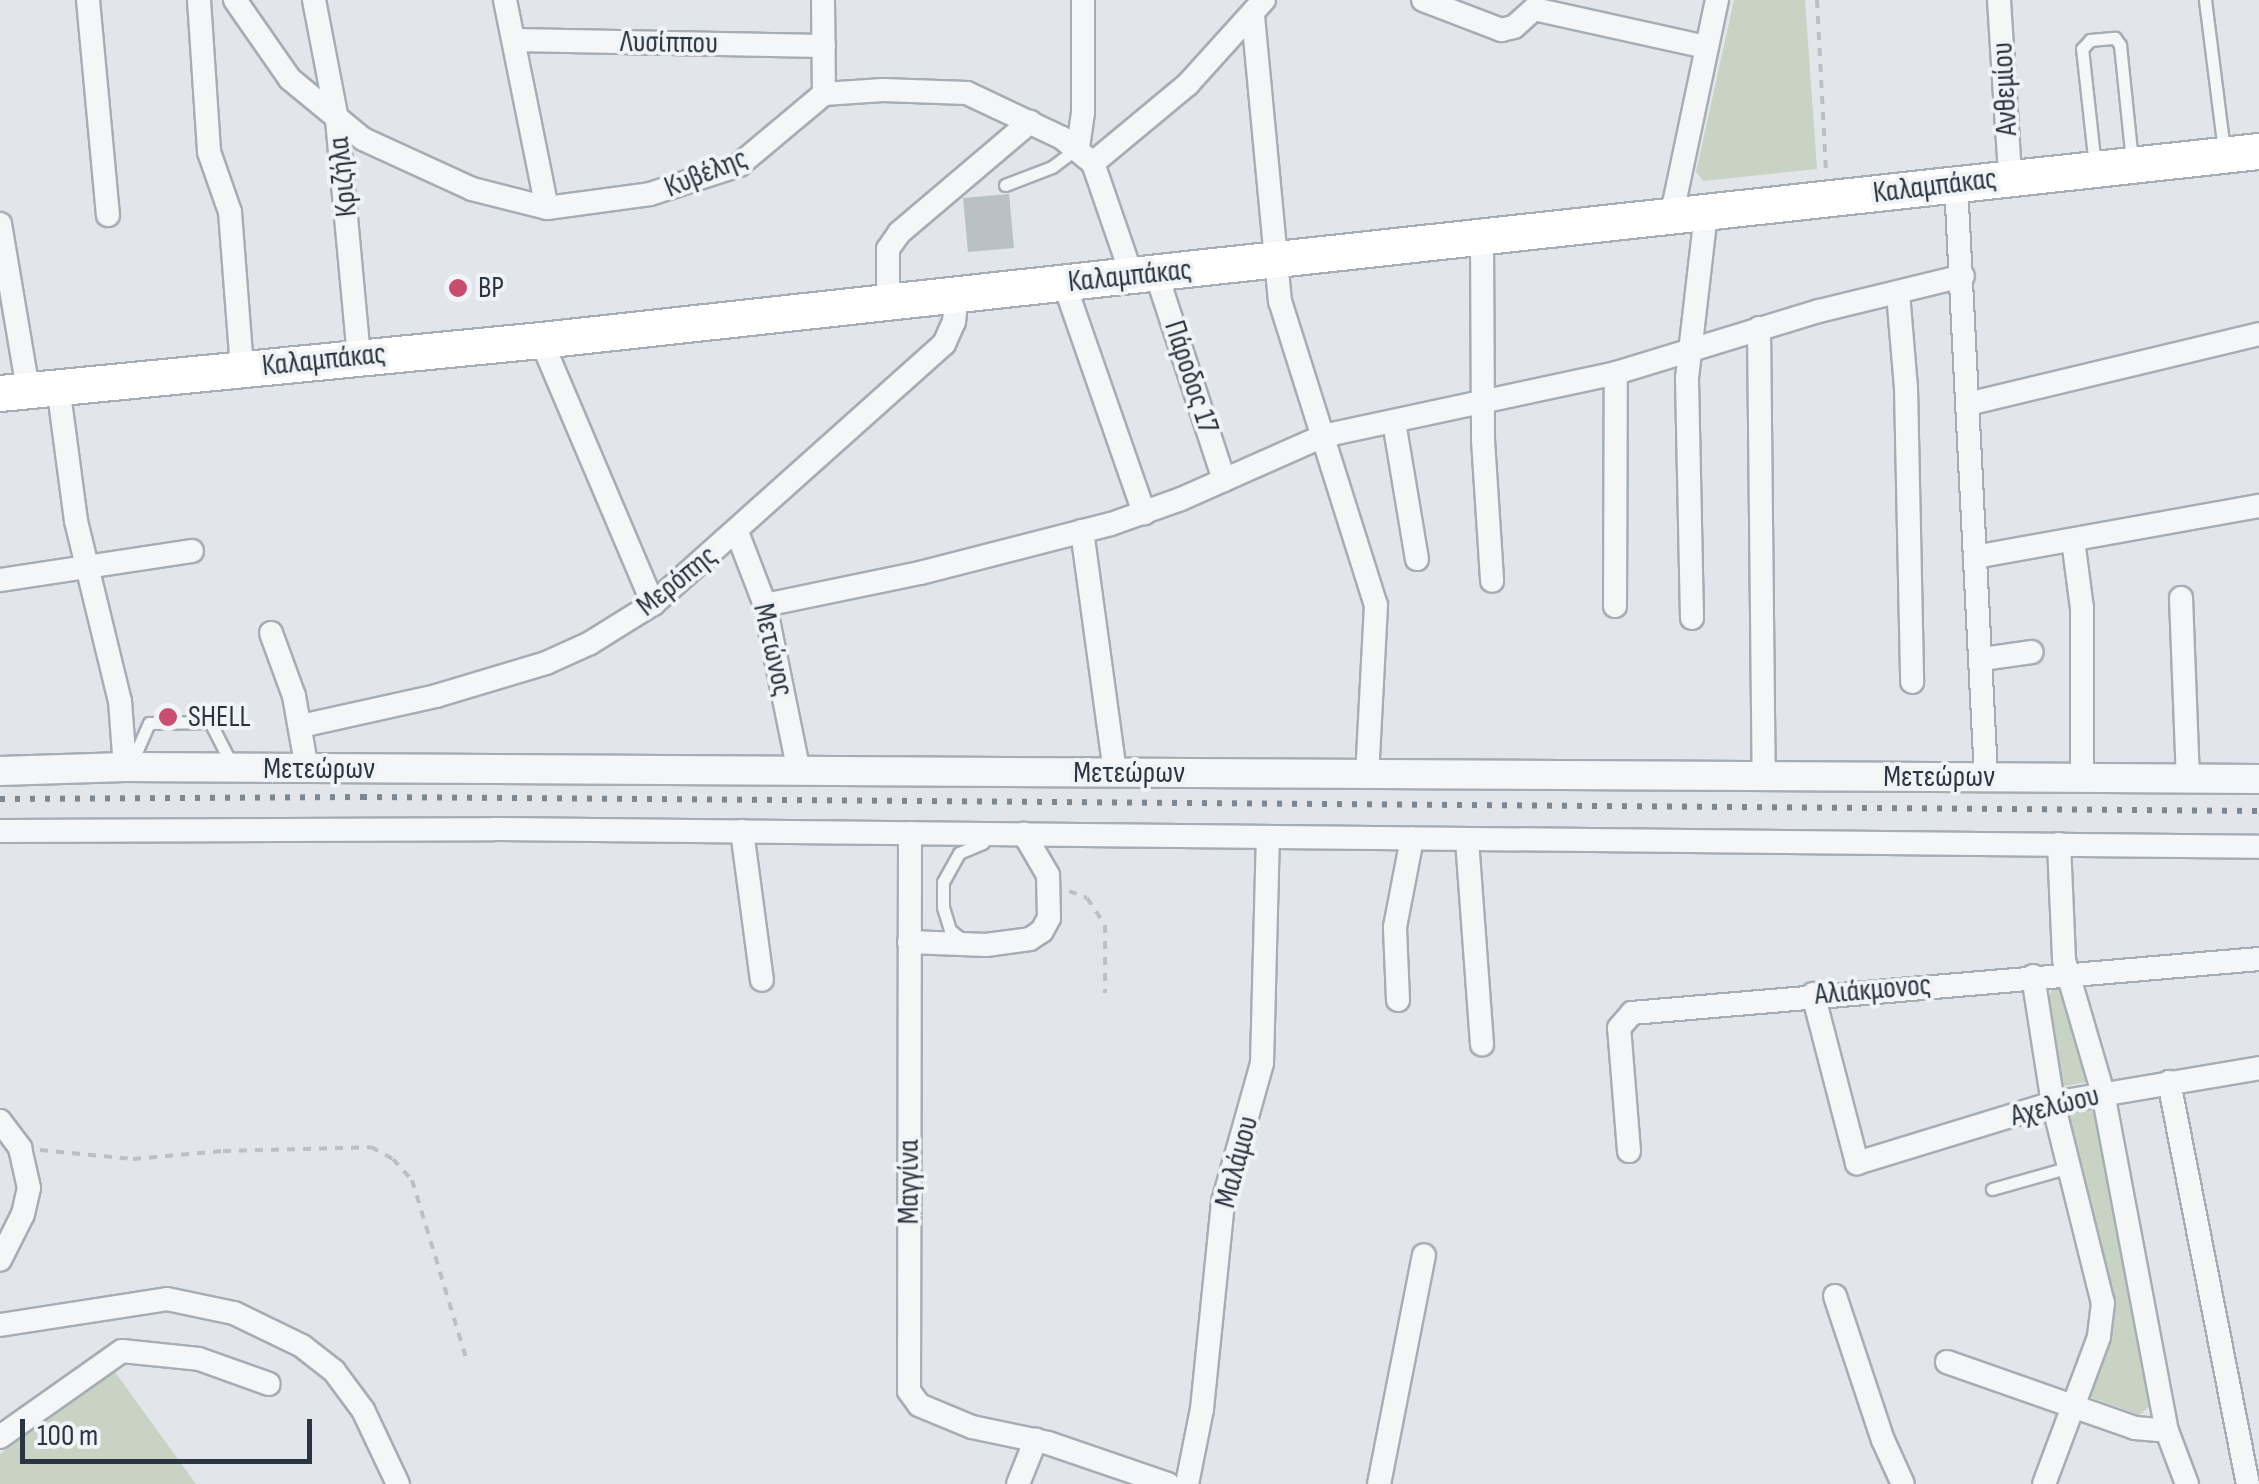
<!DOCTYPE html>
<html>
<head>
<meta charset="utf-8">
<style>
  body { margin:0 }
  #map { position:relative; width:2259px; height:1484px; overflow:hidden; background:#e2e6ea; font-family:"Sofia Sans Condensed",sans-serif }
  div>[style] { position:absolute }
  .green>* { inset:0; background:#c9d3c3 }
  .building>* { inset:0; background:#b9c0c6 }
  .path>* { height:4px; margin-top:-2px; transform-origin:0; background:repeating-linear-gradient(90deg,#bcc0c5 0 8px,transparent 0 16px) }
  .roads { filter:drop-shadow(2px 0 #a7adb4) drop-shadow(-2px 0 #a7adb4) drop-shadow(0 2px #a7adb4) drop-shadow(0 -2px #a7adb4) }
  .service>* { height:11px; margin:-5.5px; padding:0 5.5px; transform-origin:5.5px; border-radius:5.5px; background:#f4f6f8 }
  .minor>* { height:22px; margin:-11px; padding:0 11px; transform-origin:11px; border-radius:11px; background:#f4f6f8 }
  .tertiary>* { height:28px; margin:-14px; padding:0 14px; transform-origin:14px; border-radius:14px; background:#f4f6f8 }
  .primary>* { height:35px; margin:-17.5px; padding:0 17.5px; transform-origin:17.5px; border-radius:17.5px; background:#fff }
  .rail>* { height:6px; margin-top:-3px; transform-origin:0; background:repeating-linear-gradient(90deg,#7c8792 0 5px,transparent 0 15px) }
  .dots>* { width:28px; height:28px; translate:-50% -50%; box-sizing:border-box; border:5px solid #f1f4f7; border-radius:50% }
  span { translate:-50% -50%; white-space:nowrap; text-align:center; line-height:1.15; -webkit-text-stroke:8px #f1f4f7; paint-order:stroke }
  .street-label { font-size:30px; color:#2b3541 }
  .poi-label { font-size:30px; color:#2b3541 }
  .left { translate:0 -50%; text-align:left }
  .scale { position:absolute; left:20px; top:1419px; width:292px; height:45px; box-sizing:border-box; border:5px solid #2b3541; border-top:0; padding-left:12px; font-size:30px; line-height:35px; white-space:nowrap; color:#2b3541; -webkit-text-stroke:8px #f1f4f7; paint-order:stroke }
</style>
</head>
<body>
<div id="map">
  <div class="green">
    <i style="clip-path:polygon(1734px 0,1805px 0,1817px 169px,1703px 181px,1696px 172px)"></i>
    <i style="clip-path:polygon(2061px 981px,2088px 1082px,2060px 1087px,2049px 1000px,2052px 986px)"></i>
    <i style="clip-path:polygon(2096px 1101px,2153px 1404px,2139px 1415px,2090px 1397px,2114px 1310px,2113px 1289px,2065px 1111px)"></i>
    <i style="clip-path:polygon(115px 1372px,196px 1484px,0 1484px,0 1454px)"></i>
  </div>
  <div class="building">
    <i style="clip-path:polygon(1009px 194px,1014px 248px,968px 252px,963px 198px)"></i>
  </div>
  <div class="path">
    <i style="left:1817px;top:0;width:170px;rotate:87deg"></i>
    <i style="left:1069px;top:891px;width:19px;rotate:21deg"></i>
    <i style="left:1087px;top:898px;width:32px;rotate:56deg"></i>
    <i style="left:1105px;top:925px;width:68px;rotate:90deg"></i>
    <i style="left:40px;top:1150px;width:93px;rotate:5.5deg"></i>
    <i style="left:133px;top:1159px;width:90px;rotate:-5.1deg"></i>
    <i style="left:223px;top:1151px;width:148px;rotate:-1.5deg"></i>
    <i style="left:371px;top:1147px;width:25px;rotate:29deg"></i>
    <i style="left:393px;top:1159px;width:28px;rotate:48deg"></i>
    <i style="left:412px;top:1180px;width:192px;rotate:73.1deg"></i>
  </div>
  <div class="roads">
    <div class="service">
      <i style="left:2205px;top:0;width:152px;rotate:82.8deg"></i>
      <i style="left:2095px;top:166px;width:118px;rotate:-96.3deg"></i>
      <i style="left:2082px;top:49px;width:12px;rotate:-48deg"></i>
      <i style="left:2090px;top:40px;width:25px;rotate:-5deg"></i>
      <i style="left:2115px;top:38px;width:9px;rotate:54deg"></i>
      <i style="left:2120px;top:45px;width:117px;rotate:84.1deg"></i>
      <i style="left:1005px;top:185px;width:50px;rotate:-21deg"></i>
      <i style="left:1052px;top:167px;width:30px;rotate:-37deg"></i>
      <i style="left:130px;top:766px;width:47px;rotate:-66.2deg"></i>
      <i style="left:149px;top:723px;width:61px;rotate:-0.9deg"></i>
      <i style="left:210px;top:722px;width:48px;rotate:62.9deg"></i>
      <i style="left:964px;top:941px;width:18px;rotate:-142deg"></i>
      <i style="left:950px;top:930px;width:24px;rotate:-107deg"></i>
      <i style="left:943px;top:907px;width:25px;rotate:-90deg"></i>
      <i style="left:943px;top:882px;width:33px;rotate:-61deg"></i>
      <i style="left:959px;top:853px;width:26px;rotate:-23deg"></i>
      <i style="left:1992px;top:1189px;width:81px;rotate:-15.8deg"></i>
    </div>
    <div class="minor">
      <i style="left:88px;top:0;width:216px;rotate:84.7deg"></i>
      <i style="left:199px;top:0;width:152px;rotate:86.2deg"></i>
      <i style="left:209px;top:152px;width:64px;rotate:70.7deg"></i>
      <i style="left:230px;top:212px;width:156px;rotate:85.6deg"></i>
      <i style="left:235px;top:0;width:96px;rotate:55.2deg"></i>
      <i style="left:290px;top:79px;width:94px;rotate:39.4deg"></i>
      <i style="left:363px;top:139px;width:120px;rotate:24.6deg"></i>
      <i style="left:472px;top:189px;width:77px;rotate:14.2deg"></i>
      <i style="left:547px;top:208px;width:104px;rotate:-7.7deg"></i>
      <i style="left:650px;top:194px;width:94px;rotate:-18deg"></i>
      <i style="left:739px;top:165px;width:111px;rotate:-39.9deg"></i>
      <i style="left:824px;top:94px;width:59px;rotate:-3.9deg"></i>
      <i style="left:883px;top:90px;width:84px;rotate:2deg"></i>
      <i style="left:967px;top:93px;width:105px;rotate:25.3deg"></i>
      <i style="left:1062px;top:138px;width:40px;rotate:39deg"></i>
      <i style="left:1093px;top:163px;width:120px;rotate:71deg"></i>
      <i style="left:314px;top:0;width:122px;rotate:79.1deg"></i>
      <i style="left:337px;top:120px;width:237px;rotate:84.7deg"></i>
      <i style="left:505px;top:0;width:212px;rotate:78.6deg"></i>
      <i style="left:823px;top:0;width:94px;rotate:89.4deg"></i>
      <i style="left:1423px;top:0;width:84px;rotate:21deg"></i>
      <i style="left:1501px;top:30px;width:13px;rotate:-13deg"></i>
      <i style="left:1514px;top:27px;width:27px;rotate:-42deg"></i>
      <i style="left:1534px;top:9px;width:176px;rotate:12.5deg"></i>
      <i style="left:1999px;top:0;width:177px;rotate:86.4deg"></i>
      <i style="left:1253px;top:16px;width:286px;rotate:84.6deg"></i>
      <i style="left:1280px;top:301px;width:319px;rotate:72.5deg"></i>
      <i style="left:1376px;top:605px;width:169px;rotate:93deg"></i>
      <i style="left:515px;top:40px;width:309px;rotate:1.1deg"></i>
      <i style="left:1078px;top:148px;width:35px;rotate:-82deg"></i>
      <i style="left:1083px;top:113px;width:113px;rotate:-90deg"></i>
      <i style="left:1093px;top:163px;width:124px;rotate:-39.7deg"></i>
      <i style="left:1188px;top:84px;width:113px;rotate:-47.9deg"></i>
      <i style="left:1956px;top:184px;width:594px;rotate:87.1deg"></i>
      <i style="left:1671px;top:218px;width:223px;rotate:-78.1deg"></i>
      <i style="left:0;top:224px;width:168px;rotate:80.4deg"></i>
      <i style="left:1482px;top:238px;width:202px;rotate:89.7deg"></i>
      <i style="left:1483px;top:440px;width:141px;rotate:86.3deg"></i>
      <i style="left:1156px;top:273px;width:218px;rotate:71.8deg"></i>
      <i style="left:1064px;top:283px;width:244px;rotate:70.8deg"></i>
      <i style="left:1898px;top:293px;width:95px;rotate:85.2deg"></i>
      <i style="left:1906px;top:388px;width:294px;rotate:88.8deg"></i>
      <i style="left:888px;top:302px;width:53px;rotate:-90deg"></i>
      <i style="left:888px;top:249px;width:19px;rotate:-55deg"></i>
      <i style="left:899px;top:233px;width:172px;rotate:-40.3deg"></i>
      <i style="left:1759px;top:328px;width:448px;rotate:89.4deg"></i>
      <i style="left:541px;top:340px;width:287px;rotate:67deg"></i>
      <i style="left:58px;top:386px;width:136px;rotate:82.4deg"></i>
      <i style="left:76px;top:521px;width:185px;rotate:76.3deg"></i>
      <i style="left:120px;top:701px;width:66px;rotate:85.7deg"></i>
      <i style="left:1968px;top:404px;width:299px;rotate:-13.5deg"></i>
      <i style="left:1394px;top:422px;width:139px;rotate:80.5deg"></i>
      <i style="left:1082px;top:531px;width:244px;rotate:82.2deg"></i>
      <i style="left:737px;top:532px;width:78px;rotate:69deg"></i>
      <i style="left:765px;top:605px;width:170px;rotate:78.5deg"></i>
      <i style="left:2073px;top:540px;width:69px;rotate:82.5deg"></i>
      <i style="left:2082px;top:608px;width:170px;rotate:90deg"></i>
      <i style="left:1975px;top:557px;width:289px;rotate:-10.2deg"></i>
      <i style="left:0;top:580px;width:194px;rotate:-8.6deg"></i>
      <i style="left:2181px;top:598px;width:180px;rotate:87.8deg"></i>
      <i style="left:765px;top:605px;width:158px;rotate:-11.7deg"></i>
      <i style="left:920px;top:573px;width:197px;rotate:-14.4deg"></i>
      <i style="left:1111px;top:524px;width:74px;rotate:-19.7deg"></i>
      <i style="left:1181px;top:499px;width:155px;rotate:-23.9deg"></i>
      <i style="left:1323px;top:436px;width:300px;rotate:-12.1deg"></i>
      <i style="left:1616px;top:373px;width:212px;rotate:-17deg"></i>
      <i style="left:1819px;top:311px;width:148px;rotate:-13.7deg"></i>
      <i style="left:1615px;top:606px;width:233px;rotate:-89.8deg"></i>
      <i style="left:1692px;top:618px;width:240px;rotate:-91.2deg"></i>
      <i style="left:1687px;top:378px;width:166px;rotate:-83.4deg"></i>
      <i style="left:271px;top:633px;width:67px;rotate:69.9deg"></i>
      <i style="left:294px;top:696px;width:74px;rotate:79.9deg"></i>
      <i style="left:1982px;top:659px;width:50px;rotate:-8deg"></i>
      <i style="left:301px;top:726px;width:138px;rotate:-12.5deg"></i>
      <i style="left:436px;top:696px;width:115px;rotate:-16.7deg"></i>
      <i style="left:546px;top:663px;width:48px;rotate:-24.4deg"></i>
      <i style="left:590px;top:643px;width:74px;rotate:-31.8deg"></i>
      <i style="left:653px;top:604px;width:390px;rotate:-41.8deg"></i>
      <i style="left:944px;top:344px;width:24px;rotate:-66deg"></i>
      <i style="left:954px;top:322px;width:27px;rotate:-84deg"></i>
      <i style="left:0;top:831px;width:494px;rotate:-0.2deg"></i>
      <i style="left:494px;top:829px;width:1765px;rotate:0.58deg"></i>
      <i style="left:742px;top:831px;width:150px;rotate:82.4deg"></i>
      <i style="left:910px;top:833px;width:558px;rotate:90.1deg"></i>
      <i style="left:909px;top:1391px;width:17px;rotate:54deg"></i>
      <i style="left:919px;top:1405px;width:57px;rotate:22.5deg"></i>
      <i style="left:972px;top:1427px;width:78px;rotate:11.9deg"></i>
      <i style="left:1048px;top:1443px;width:127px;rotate:18.9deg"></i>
      <i style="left:1467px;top:840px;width:205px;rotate:85.8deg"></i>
      <i style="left:2059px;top:844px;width:116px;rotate:87.5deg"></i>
      <i style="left:2064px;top:960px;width:139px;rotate:73.7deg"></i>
      <i style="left:2103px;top:1093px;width:344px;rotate:79.3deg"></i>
      <i style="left:2167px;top:1431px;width:57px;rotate:69.3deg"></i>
      <i style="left:909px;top:942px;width:77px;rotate:2.2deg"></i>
      <i style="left:986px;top:945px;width:44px;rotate:-7.8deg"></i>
      <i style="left:1030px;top:939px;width:14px;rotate:-34deg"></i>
      <i style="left:1042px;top:931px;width:15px;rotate:-62deg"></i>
      <i style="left:1049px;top:918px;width:43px;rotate:-91.3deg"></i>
      <i style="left:1048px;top:875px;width:48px;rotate:-120.3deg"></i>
      <i style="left:2033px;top:976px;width:129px;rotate:81.1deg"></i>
      <i style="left:2053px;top:1103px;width:206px;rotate:76deg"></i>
      <i style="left:2103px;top:1303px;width:34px;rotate:97deg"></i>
      <i style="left:2099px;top:1337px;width:157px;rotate:110.5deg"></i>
      <i style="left:1813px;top:994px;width:175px;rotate:75.4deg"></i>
      <i style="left:1857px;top:1163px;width:205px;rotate:-17deg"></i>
      <i style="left:2053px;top:1103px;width:209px;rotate:-9.6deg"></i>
      <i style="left:1398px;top:1000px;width:73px;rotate:-92.4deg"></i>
      <i style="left:1395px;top:927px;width:90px;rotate:-79.1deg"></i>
      <i style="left:2169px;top:1082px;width:410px;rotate:78.9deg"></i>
      <i style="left:0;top:1121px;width:34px;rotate:53deg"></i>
      <i style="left:20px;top:1148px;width:41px;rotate:77.3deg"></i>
      <i style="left:29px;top:1188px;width:27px;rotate:103deg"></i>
      <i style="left:23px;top:1214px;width:51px;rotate:116.6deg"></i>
      <i style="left:1629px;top:1151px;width:123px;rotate:-94.6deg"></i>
      <i style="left:1619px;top:1028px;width:20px;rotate:-49deg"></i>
      <i style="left:1632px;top:1013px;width:629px;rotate:-4.92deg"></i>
      <i style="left:1835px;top:1296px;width:152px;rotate:71.6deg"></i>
      <i style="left:1883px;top:1440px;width:48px;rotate:65.6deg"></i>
      <i style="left:0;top:1325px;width:169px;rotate:-8.8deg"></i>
      <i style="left:167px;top:1299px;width:68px;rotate:11.8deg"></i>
      <i style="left:234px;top:1313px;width:76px;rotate:25.9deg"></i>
      <i style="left:302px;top:1346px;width:41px;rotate:38deg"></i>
      <i style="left:334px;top:1371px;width:49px;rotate:53.4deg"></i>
      <i style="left:363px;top:1410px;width:82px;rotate:64.7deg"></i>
      <i style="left:1947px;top:1362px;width:199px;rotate:19.3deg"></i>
      <i style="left:2135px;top:1428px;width:32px;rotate:5deg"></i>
      <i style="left:0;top:1437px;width:149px;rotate:-35.2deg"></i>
      <i style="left:122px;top:1351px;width:77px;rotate:5.9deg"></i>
      <i style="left:199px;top:1359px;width:74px;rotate:19.7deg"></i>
      <i style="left:1018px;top:1484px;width:48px;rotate:-68.2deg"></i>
      <i style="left:1187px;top:1484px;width:76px;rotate:-78.7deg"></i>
      <i style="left:1202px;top:1409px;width:208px;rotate:-84.2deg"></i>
      <i style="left:1223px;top:1202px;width:144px;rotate:-74.3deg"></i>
      <i style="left:1262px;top:1063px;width:225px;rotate:-88.5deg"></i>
      <i style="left:1379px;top:1484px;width:233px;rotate:-78.9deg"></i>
    </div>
    <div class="tertiary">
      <i style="left:0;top:771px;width:125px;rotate:-1.8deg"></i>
      <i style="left:125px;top:767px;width:2134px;rotate:0.32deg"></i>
    </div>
    <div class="primary">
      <i style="left:0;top:393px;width:544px;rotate:-5.6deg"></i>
      <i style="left:541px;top:340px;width:1728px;rotate:-6.28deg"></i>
    </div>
  </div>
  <div class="rail">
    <i style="left:0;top:799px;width:362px;rotate:-0.3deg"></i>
    <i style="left:362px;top:797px;width:1897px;rotate:0.42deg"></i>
  </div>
  <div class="dots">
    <i style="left:458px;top:288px;background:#c84d6f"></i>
    <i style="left:168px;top:717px;background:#c84d6f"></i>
  </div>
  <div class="street-label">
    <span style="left:669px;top:43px;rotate:1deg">Λυσίππου</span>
    <span style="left:2005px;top:89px;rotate:-93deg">Ανθεμίου</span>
    <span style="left:706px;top:173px;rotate:-22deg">Κυβέλης</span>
    <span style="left:343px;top:177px;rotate:-96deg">Κριζήλα</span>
    <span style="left:1935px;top:186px;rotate:-7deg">Καλαμπάκας</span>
    <span style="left:1130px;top:276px;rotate:-6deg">Καλαμπάκας</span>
    <span style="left:324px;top:360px;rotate:-6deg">Καλαμπάκας</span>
    <span style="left:1191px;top:377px;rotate:72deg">Πάροδος 17</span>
    <span style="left:677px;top:581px;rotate:-39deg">Μερόπης</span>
    <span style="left:773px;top:650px;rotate:77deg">Μετώνος</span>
    <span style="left:319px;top:769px">Μετεώρων</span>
    <span style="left:1129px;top:773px">Μετεώρων</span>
    <span style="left:1939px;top:777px">Μετεώρων</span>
    <span style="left:1873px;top:990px;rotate:-5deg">Αλιάκμονος</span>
    <span style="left:2055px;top:1106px;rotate:-14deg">Αχελώου</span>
    <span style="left:1237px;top:1162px;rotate:-75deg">Μαλάμου</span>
    <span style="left:909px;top:1182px;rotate:-90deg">Μαγγίνα</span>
  </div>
  <div class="poi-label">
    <span class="left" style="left:478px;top:288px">BP</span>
    <span class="left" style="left:188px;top:717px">SHELL</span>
  </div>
  <div class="scale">100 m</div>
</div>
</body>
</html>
